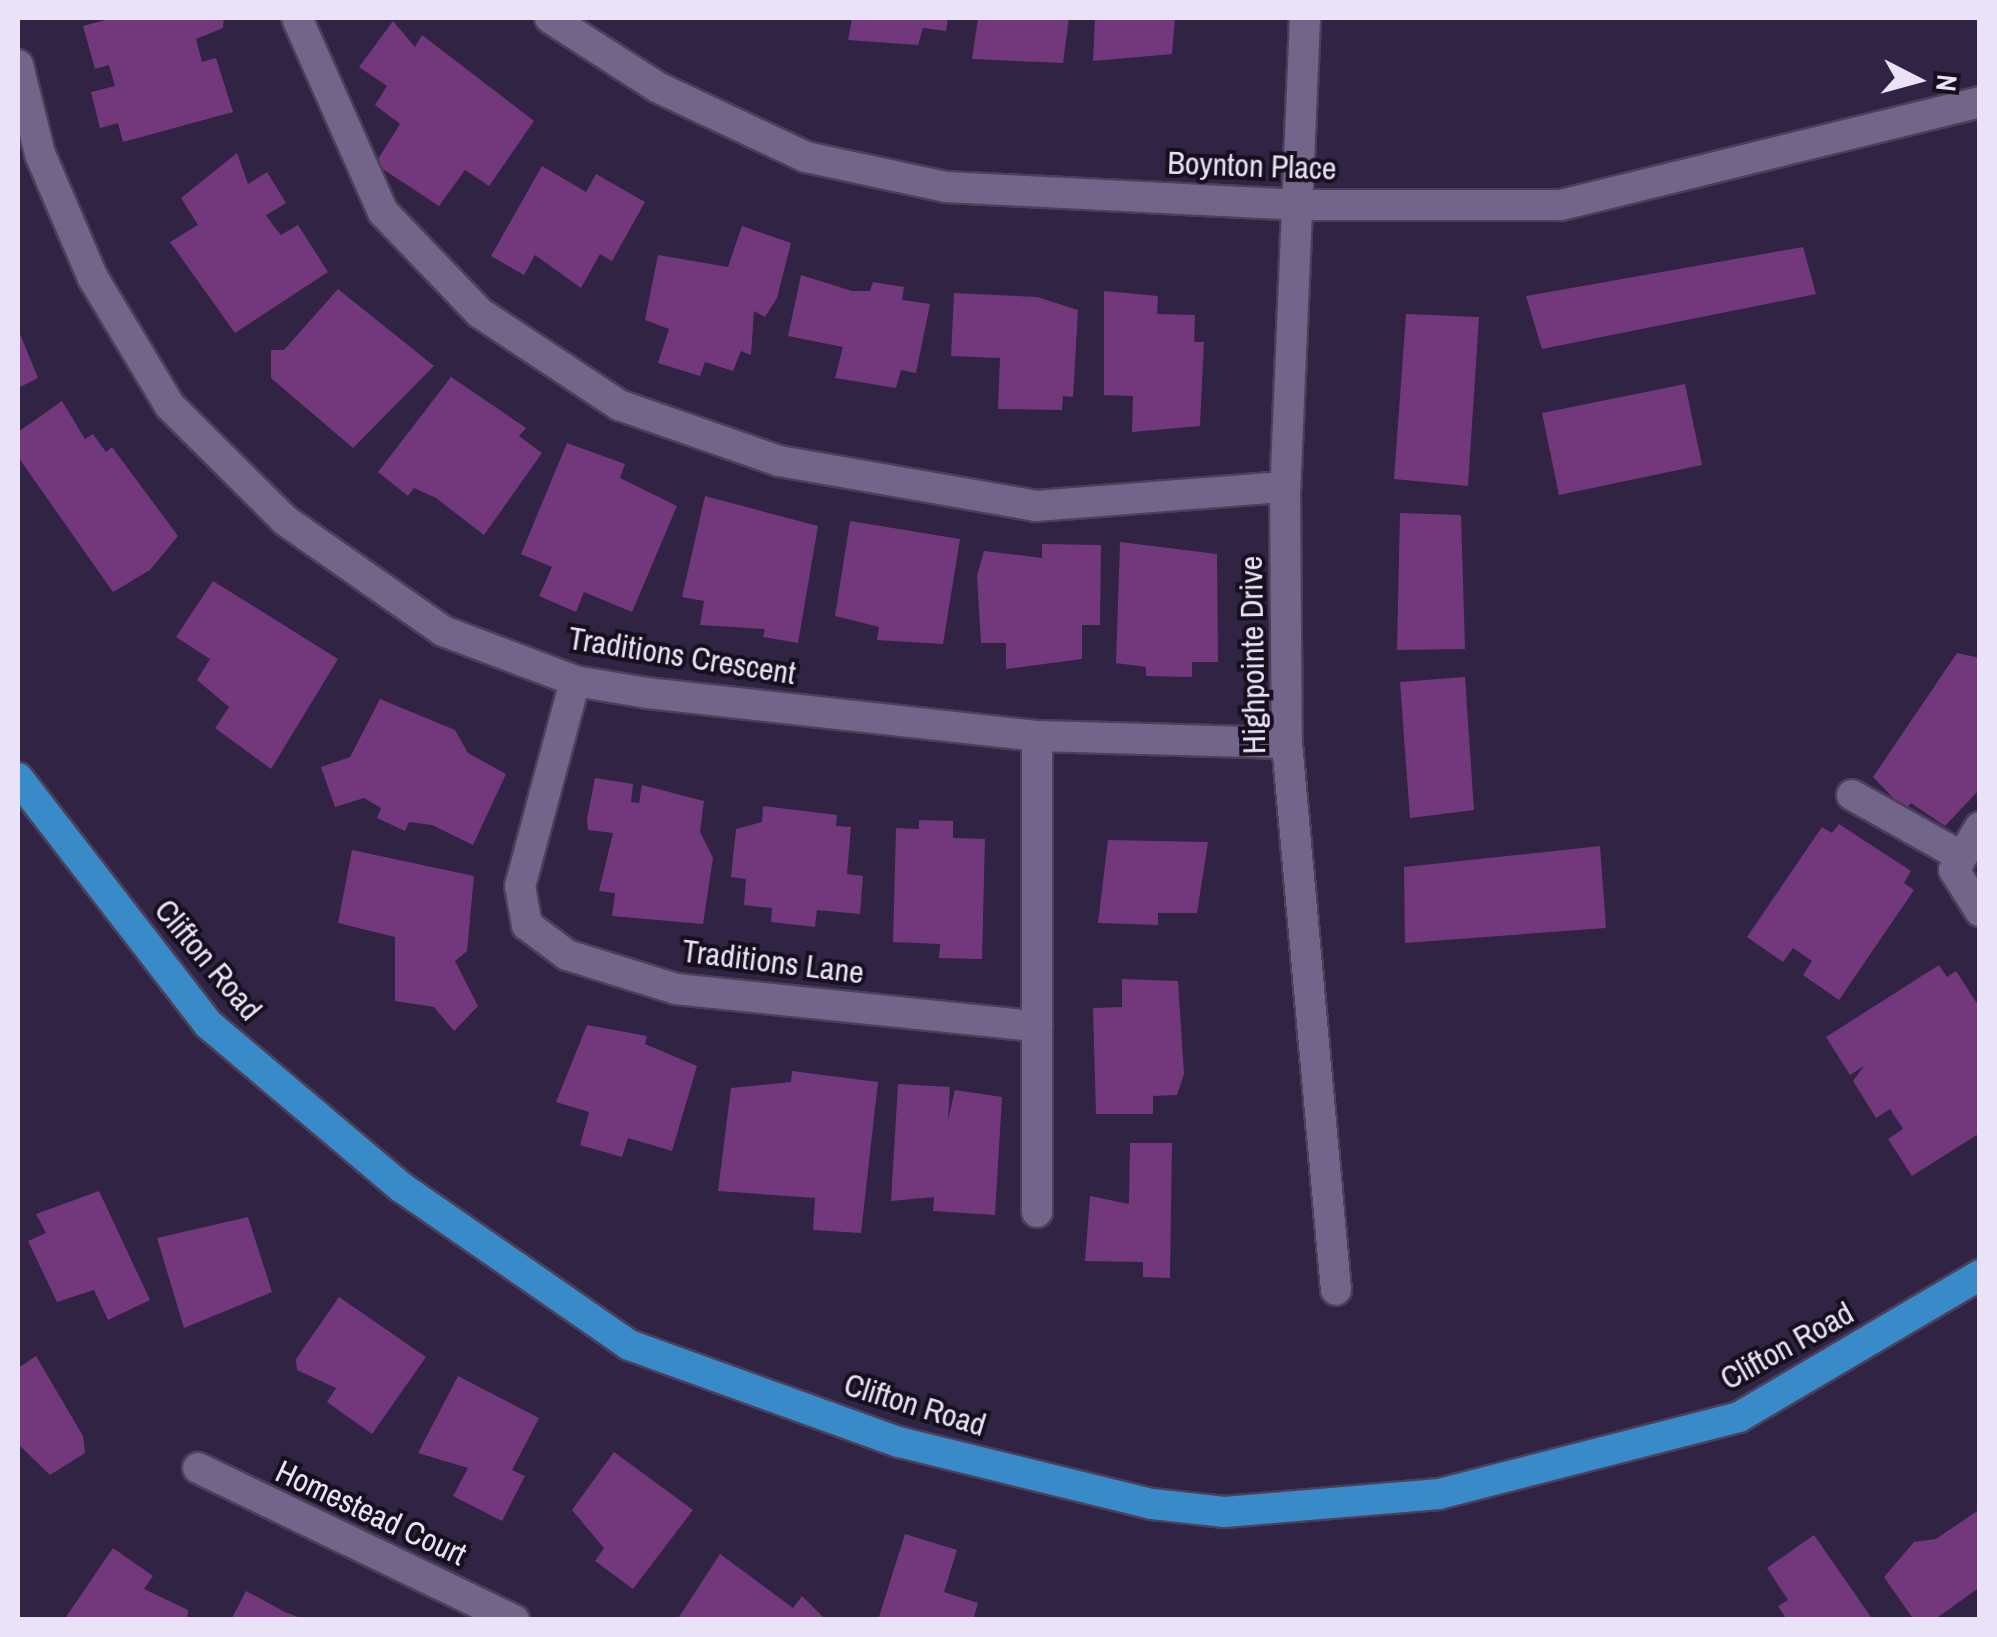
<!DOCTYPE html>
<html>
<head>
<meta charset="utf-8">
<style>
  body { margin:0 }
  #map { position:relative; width:1997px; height:1637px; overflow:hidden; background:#302343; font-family:"Archivo Narrow",sans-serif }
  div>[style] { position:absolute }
  .building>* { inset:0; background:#72387b }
  .roads { filter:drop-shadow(2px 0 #4b3f5a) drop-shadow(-2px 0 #4b3f5a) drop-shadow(0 2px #4b3f5a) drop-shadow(0 -2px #4b3f5a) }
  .minor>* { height:30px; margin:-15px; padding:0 15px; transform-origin:15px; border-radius:15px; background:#736589 }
  .major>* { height:30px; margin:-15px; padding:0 15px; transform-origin:15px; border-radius:15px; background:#388ac8 }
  span { translate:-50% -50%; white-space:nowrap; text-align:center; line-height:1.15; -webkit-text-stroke:8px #16101e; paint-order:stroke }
  .street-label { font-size:32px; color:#eae3f8 }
  .frame { position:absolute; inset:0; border:20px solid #eae3f8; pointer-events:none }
  .north { position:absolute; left:1867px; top:30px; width:100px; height:100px; -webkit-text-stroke:8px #16101e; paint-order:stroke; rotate:96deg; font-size:28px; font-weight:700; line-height:40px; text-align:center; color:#eae3f8 }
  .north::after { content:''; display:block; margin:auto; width:35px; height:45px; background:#eae3f8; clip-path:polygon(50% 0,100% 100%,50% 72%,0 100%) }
</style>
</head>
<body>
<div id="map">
  <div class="building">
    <i style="clip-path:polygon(113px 18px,224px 18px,223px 28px,196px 39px,202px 62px,216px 58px,233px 112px,123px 142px,118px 123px,100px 128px,91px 92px,115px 86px,109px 65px,95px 69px,83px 26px)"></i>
    <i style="clip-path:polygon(852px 18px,948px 18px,946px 31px,923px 28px,918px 45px,848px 40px)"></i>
    <i style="clip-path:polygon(978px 18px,1069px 18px,1063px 63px,972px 59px)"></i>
    <i style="clip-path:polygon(1095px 18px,1175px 18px,1172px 54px,1093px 61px)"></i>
    <i style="clip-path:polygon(393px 21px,415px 47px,422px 35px,534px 121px,489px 186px,465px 170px,439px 206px,375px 164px,400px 124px,375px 105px,387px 86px,359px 67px)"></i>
    <i style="clip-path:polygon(237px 153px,248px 184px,267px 172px,286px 203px,266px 215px,273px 225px,281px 235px,298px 225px,328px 272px,235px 333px,170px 242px,198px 225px,181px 198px)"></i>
    <i style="clip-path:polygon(542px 166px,586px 192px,596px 174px,645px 202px,612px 261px,600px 254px,581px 288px,535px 255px,524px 275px,491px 256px)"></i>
    <i style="clip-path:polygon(742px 226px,791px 243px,777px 298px,765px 317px,754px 311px,751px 355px,741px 351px,733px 371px,705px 362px,700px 376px,658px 363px,669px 329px,645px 320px,658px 255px,728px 267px)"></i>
    <i style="clip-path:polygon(1803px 247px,1816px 294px,1542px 349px,1526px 296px)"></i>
    <i style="clip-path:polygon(801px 275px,852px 291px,870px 291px,873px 282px,904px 287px,902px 300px,930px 304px,916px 373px,901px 370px,896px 388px,835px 378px,843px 347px,788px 336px)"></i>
    <i style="clip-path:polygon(338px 289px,434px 366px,353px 448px,271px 378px,271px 350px,284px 350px)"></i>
    <i style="clip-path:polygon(1104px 291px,1158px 296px,1157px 314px,1195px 315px,1194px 342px,1204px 342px,1200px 426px,1132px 432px,1133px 396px,1104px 395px)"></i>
    <i style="clip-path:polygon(954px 293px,1037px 297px,1078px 310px,1073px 397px,1063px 396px,1062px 410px,998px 409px,1000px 358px,951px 356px)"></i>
    <i style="clip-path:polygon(1406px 314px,1479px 317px,1468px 486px,1394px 479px)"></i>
    <i style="clip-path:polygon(18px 329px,38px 378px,18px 388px)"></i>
    <i style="clip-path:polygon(451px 377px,526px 428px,519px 436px,542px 453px,484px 535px,436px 498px,414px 488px,408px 496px,378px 472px)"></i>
    <i style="clip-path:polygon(1685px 384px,1702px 465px,1559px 495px,1542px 413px)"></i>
    <i style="clip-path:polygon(62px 401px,85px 439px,93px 434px,106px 452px,112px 447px,178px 536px,150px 570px,113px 592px,18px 457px,18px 432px)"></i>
    <i style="clip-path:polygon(567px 443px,625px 464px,620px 478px,677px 506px,632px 612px,584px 592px,576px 612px,539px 596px,552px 567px,521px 554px)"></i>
    <i style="clip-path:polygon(705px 496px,818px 526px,798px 643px,763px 637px,765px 629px,700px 625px,704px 601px,682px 597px)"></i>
    <i style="clip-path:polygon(1400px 513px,1461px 515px,1465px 649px,1397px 650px)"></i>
    <i style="clip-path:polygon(850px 521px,960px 539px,943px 644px,877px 640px,879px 627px,835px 616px)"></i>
    <i style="clip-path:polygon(1120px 542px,1217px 554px,1218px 662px,1192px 662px,1192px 677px,1146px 676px,1146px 667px,1116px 663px)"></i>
    <i style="clip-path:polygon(1042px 544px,1101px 545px,1100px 625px,1082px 625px,1082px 659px,1006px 669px,1006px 643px,981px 643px,977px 576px,984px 551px,1042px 558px)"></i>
    <i style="clip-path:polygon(213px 581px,338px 659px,271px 769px,215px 728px,229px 707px,197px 680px,210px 659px,176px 637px)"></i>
    <i style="clip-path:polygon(1957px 653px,1980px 658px,1980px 789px,1945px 826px,1911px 803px,1905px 810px,1873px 777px)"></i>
    <i style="clip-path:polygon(1465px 677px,1474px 810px,1410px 818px,1400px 682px)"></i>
    <i style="clip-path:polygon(380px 699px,455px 730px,468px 753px,506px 774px,473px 845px,432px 825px,409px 822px,405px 831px,377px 818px,381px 808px,364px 798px,335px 807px,321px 767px,350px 757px)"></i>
    <i style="clip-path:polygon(595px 778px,633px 784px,631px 802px,639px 803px,642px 785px,704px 801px,700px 832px,713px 858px,703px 924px,612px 916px,615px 893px,599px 891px,613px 833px,588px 830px,587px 819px)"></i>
    <i style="clip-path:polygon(763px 806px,837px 815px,836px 826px,851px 827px,847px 874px,863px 876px,860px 914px,817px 910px,815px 927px,771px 922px,772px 908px,744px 905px,746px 879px,731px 877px,736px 829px,762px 822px)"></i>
    <i style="clip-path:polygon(919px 820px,953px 821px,953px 838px,985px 839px,982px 959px,939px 958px,940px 944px,893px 942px,896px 828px,919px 829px)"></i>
    <i style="clip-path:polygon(1839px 824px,1911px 871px,1904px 883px,1914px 890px,1839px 1000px,1803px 975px,1812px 961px,1793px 948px,1783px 962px,1747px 937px,1822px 827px,1832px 833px)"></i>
    <i style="clip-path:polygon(1108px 840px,1208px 842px,1197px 913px,1158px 913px,1158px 925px,1098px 923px)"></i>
    <i style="clip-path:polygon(1600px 846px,1606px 928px,1405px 943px,1404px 867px)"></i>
    <i style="clip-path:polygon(352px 850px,474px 876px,467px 951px,455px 961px,478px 1006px,454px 1031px,434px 1007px,395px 1001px,395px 937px,338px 923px)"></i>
    <i style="clip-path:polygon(1939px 965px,1947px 977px,1956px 971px,1980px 1008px,1980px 1133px,1912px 1176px,1888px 1139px,1903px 1129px,1890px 1109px,1876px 1118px,1853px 1081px,1864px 1066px,1850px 1075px,1826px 1037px)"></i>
    <i style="clip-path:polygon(1122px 979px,1178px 981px,1184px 1074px,1177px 1095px,1153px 1096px,1153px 1114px,1096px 1114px,1093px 1008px,1122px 1007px)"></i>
    <i style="clip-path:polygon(587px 1025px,647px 1036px,645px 1044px,697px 1066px,672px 1151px,628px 1138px,622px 1157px,580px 1145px,589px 1112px,556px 1102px)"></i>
    <i style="clip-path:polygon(792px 1071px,878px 1082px,861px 1233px,813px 1230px,815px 1198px,718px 1191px,731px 1088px,791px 1082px)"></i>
    <i style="clip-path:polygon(898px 1084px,950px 1087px,948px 1120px,955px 1090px,1002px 1097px,995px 1215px,933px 1211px,934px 1197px,891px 1201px)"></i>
    <i style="clip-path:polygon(1130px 1143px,1172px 1143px,1170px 1278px,1143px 1277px,1143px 1262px,1085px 1261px,1090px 1196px,1129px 1204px)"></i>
    <i style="clip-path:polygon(99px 1191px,150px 1300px,108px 1320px,94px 1290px,57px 1302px,28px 1241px,46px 1233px,36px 1214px)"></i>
    <i style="clip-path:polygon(248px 1217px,272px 1292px,184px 1328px,157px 1238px)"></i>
    <i style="clip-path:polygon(339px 1297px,426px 1357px,372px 1434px,327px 1402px,336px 1388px,297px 1370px,296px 1359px)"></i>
    <i style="clip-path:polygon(36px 1356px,83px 1436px,85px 1453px,50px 1475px,18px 1444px,18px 1368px)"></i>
    <i style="clip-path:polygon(458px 1376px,539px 1418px,512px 1470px,525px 1476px,502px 1521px,453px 1496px,468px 1468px,418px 1453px)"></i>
    <i style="clip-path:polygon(614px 1452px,693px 1510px,633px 1589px,595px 1561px,604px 1548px,572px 1510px)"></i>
    <i style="clip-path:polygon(1980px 1509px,1980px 1587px,1934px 1620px,1914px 1620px,1884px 1577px,1914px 1542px,1936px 1539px)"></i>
    <i style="clip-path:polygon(905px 1534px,957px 1550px,944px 1592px,978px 1603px,973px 1620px,878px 1620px)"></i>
    <i style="clip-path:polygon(1814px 1535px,1873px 1620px,1787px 1620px,1778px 1606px,1788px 1600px,1767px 1568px)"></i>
    <i style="clip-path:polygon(113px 1548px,153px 1576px,144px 1589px,188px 1610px,187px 1620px,64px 1620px)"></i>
    <i style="clip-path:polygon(720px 1554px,793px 1608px,802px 1596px,826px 1620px,677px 1620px)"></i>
    <i style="clip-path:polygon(246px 1591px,285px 1612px,306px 1620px,231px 1620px)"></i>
  </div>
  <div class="roads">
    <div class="minor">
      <i style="left:297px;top:18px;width:212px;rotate:66.1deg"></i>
      <i style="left:383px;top:212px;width:140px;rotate:46.2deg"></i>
      <i style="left:480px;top:313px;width:167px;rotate:33.5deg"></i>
      <i style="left:619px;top:405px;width:170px;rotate:19.3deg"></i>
      <i style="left:779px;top:461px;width:261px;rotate:9.9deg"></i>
      <i style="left:1036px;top:506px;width:250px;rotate:-4.4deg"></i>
      <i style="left:550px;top:18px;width:127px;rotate:32.8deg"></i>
      <i style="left:657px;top:87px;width:165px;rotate:25.2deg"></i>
      <i style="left:806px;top:157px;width:143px;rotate:12.1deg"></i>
      <i style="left:946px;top:187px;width:356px;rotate:2.9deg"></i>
      <i style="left:1302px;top:205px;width:259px"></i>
      <i style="left:1561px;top:205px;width:431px;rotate:-13.8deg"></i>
      <i style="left:1305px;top:18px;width:469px;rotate:92.4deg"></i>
      <i style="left:1285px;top:487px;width:256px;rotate:89.6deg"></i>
      <i style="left:1287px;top:743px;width:549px;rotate:84.88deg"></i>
      <i style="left:18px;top:65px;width:92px;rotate:76.1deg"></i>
      <i style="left:40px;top:154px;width:135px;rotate:66.9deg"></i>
      <i style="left:93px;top:278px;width:149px;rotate:59deg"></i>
      <i style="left:170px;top:406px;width:163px;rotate:44.8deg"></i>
      <i style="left:286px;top:521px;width:192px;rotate:35deg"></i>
      <i style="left:443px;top:631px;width:141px;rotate:20.7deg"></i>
      <i style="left:575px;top:681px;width:73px;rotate:9.5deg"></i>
      <i style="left:647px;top:693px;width:392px;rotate:6.3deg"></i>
      <i style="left:1037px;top:736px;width:250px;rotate:1.6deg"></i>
      <i style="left:575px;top:681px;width:212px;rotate:105deg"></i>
      <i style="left:520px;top:886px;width:40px;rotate:80deg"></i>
      <i style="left:527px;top:925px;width:50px;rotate:36.9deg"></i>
      <i style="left:567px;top:955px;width:114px;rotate:17.3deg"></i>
      <i style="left:676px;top:989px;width:363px;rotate:5.9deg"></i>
      <i style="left:1037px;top:736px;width:476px;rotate:90deg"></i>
      <i style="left:1852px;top:795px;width:120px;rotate:29.3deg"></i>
      <i style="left:1980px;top:827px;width:50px;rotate:121.2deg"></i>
      <i style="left:1954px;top:870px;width:49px;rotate:57.6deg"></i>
      <i style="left:198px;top:1468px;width:351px;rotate:25.7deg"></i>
    </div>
    <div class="major">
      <i style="left:18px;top:778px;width:311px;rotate:52.3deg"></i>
      <i style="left:208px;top:1024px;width:253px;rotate:40.2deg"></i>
      <i style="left:401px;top:1187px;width:277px;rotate:34.7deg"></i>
      <i style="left:629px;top:1345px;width:287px;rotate:19.8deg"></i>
      <i style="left:899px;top:1442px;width:260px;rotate:13.8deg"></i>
      <i style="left:1152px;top:1504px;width:73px;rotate:6.3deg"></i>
      <i style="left:1225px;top:1512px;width:215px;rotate:-4.8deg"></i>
      <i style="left:1439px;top:1494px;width:310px;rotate:-14.4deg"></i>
      <i style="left:1739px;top:1417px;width:280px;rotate:-30.5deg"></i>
    </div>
  </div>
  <div class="street-label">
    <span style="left:1252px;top:166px;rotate:2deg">Boynton Place</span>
    <span style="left:1253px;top:655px;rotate:-91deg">Highpointe Drive</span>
    <span style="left:682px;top:656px;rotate:9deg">Traditions Crescent</span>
    <span style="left:208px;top:960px;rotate:50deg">Clifton Road</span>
    <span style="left:773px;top:962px;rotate:7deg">Traditions Lane</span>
    <span style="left:1787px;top:1346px;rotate:-29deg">Clifton Road</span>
    <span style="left:915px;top:1405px;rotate:17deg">Clifton Road</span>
    <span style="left:371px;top:1513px;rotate:25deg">Homestead Court</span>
  </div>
  <div class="frame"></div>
  <div class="north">N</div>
</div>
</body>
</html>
